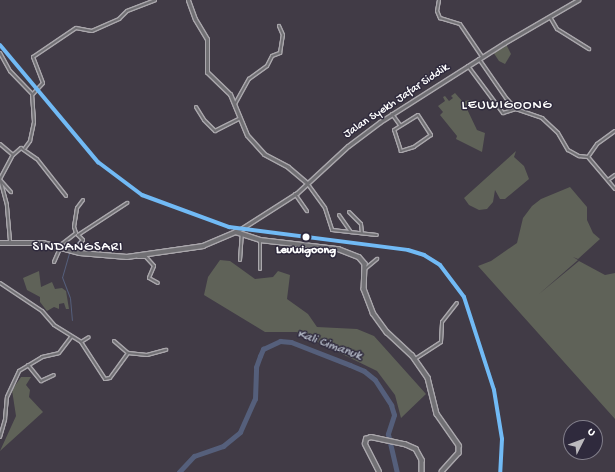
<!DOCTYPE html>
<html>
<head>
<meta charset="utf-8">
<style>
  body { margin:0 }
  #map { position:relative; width:615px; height:472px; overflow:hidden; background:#413b46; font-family:"Gochi Hand",sans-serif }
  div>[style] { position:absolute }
  .green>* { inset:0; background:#5f6258 }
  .stream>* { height:1px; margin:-0.5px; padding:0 0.5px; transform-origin:0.5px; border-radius:0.5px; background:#555f7b }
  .river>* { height:5px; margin:-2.5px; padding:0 2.5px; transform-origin:2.5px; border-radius:2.5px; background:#555f7b }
  .roads { filter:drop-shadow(1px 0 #aaa7ac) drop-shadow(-1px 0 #aaa7ac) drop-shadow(0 1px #aaa7ac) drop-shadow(0 -1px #aaa7ac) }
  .street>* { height:2px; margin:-1px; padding:0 1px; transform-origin:1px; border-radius:1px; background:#717074 }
  .secondary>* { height:3px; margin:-1.5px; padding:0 1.5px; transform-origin:1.5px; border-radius:1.5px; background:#717074 }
  .primary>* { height:3.5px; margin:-1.75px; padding:0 1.75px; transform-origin:1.75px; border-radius:1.75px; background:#717074 }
  .rail-1>* { height:4px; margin:-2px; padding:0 2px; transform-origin:2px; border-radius:2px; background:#71baf5 }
  .dots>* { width:11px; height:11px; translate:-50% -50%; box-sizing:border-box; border:2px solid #2f2a3d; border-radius:50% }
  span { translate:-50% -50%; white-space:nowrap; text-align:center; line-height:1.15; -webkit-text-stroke:3px #2f2a3d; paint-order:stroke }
  .street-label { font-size:12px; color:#fff }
  .stop-label { font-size:12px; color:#fff; font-weight:700 }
  .water-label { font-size:13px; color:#b3b9c6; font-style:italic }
  .quarter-label { font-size:14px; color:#fff; letter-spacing:1px }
  .north { position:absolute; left:563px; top:420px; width:40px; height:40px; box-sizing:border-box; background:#2f2a3d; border:1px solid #827f8b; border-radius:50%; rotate:48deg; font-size:11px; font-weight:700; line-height:16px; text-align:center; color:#fff }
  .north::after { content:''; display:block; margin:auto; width:14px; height:18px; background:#bcbabe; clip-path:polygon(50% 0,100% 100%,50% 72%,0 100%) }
</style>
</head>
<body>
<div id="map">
  <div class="green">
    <i style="clip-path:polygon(506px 44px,511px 54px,505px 64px,499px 61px,493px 52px)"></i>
    <i style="clip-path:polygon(455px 93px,463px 102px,469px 100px,472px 105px,467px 109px,477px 130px,485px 133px,482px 152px,456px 139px,457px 136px,440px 115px,443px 112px,438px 106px,445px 101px,443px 97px,445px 96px,449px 101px,453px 98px,451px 96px)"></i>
    <i style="clip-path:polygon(516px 151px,514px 157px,524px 166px,529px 179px,505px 199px,500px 199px,495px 190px,493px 202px,487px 209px,479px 210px,469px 205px,464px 198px)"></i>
    <i style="clip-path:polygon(570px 187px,587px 207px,587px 220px,593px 233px,600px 239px,578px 259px,573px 257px,578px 260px,539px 294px,579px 261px,605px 275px,615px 273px,615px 419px,478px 266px,491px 261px,517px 243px,523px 218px,532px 206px,541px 199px)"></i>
    <i style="clip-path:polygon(220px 260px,230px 261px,255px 279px,273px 277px,278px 271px,290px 275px,287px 299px,308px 314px,317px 327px,357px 329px,374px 336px,426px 394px,401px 418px,395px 395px,377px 371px,297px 332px,265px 332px,204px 295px,208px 277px)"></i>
    <i style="clip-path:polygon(39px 271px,41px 287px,52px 282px,55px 289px,62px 288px,66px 291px,69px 309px,66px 309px,64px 303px,59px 304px,59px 309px,54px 307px,47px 311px,40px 302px,40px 297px,27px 290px,23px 278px)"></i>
    <i style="clip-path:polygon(21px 377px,31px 377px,26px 385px,30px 390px,29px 397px,43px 412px,0 451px,16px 416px,12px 390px)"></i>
  </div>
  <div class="stream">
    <i style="left:71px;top:249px;width:15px;rotate:-48deg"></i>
    <i style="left:69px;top:253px;width:25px;rotate:106deg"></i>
    <i style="left:62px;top:277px;width:22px;rotate:69deg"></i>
    <i style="left:70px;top:298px;width:22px;rotate:85deg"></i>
  </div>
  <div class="river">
    <i style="left:179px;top:472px;width:22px;rotate:-47deg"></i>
    <i style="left:194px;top:456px;width:31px;rotate:-19deg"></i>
    <i style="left:223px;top:446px;width:22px;rotate:-39deg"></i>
    <i style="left:240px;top:432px;width:36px;rotate:-66deg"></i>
    <i style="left:255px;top:399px;width:32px;rotate:-88deg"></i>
    <i style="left:256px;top:367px;width:12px;rotate:-70deg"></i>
    <i style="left:260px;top:356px;width:8px;rotate:-67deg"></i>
    <i style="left:263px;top:349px;width:19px;rotate:-25deg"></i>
    <i style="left:280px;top:341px;width:11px;rotate:5deg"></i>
    <i style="left:291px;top:342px;width:63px;rotate:21.3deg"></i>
    <i style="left:350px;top:365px;width:15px;rotate:23deg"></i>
    <i style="left:364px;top:371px;width:14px;rotate:39deg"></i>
    <i style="left:375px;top:380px;width:30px;rotate:57deg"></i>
    <i style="left:391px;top:405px;width:10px;rotate:73deg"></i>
    <i style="left:394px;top:415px;width:20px;rotate:108deg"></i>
    <i style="left:388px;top:434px;width:39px;rotate:77deg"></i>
  </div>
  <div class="roads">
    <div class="street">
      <i style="left:439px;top:0;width:11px;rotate:100deg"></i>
      <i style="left:437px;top:11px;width:8px;rotate:67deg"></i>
      <i style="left:440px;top:18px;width:21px;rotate:17deg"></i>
      <i style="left:460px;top:24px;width:40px;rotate:56deg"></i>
      <i style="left:550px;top:17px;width:14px;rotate:60deg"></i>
      <i style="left:557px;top:29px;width:38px;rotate:32deg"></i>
      <i style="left:0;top:53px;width:21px;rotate:61deg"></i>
      <i style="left:10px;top:71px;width:32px;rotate:46deg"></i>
      <i style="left:479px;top:59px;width:47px;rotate:55.3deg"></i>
      <i style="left:506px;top:98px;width:15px;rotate:48deg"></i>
      <i style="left:516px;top:109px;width:8px;rotate:-40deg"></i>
      <i style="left:468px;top:66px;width:59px;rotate:53.3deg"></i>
      <i style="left:503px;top:113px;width:14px;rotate:-17deg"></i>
      <i style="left:516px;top:109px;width:28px;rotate:19deg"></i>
      <i style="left:542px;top:118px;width:22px;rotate:43deg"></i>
      <i style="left:558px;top:133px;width:20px;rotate:60deg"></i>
      <i style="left:568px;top:150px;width:13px;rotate:29deg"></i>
      <i style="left:579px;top:156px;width:9px;rotate:6deg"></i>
      <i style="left:588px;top:157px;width:42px;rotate:49.8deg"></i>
      <i style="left:235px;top:104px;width:29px;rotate:-61deg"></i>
      <i style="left:249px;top:79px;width:22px;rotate:-36deg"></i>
      <i style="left:267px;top:66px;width:11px;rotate:-63deg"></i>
      <i style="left:272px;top:56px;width:9px;rotate:-21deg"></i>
      <i style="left:280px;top:53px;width:18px;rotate:-81deg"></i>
      <i style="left:283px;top:35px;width:10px;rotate:-114deg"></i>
      <i style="left:196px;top:107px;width:15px;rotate:58deg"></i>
      <i style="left:204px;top:120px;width:16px;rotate:45deg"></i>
      <i style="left:215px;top:131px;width:28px;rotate:-27deg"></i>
      <i style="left:392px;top:114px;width:14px;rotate:54deg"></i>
      <i style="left:418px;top:115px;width:24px;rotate:57deg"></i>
      <i style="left:431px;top:135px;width:21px;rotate:145deg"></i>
      <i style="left:414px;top:147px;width:14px;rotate:163deg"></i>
      <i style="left:401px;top:151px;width:22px;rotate:-108deg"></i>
      <i style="left:394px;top:130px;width:28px;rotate:-32deg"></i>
      <i style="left:0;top:144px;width:17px;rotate:40deg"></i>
      <i style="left:25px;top:148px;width:9px;rotate:-54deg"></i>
      <i style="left:30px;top:141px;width:19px;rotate:-78deg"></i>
      <i style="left:34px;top:122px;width:27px;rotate:-94deg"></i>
      <i style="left:32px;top:95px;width:16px;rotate:-47deg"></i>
      <i style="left:43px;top:83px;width:28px;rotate:-111deg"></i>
      <i style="left:33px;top:57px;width:52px;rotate:-34deg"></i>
      <i style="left:76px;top:28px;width:16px;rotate:11deg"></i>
      <i style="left:92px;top:31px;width:30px;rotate:-24deg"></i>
      <i style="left:119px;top:19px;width:11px;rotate:-45deg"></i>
      <i style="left:127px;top:11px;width:30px;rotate:-21deg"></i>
      <i style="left:588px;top:157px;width:16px;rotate:-55deg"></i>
      <i style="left:597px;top:144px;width:22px;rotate:-36deg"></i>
      <i style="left:608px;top:180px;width:9px;rotate:-36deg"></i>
      <i style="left:1px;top:181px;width:15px;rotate:48deg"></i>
      <i style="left:307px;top:183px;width:31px;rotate:54deg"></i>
      <i style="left:325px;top:208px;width:23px;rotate:72deg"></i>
      <i style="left:332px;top:230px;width:45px;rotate:6.3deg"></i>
      <i style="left:295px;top:194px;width:21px;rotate:55deg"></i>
      <i style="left:349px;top:212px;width:17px;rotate:45deg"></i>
      <i style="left:361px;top:224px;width:9px;rotate:84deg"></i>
      <i style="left:339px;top:215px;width:21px;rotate:55deg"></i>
      <i style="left:78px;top:235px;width:59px;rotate:-33.1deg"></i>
      <i style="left:260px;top:240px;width:29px;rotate:90deg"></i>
      <i style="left:10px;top:241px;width:36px;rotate:-95deg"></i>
      <i style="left:7px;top:205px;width:27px;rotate:-105deg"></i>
      <i style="left:0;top:179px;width:27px;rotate:-62deg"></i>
      <i style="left:13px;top:155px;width:11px;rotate:-41deg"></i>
      <i style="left:21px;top:148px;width:19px;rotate:35deg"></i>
      <i style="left:37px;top:159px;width:47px;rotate:51.9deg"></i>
      <i style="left:74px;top:251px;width:14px;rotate:-51deg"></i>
      <i style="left:83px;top:240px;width:7px;rotate:-135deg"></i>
      <i style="left:138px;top:257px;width:8px"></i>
      <i style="left:146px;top:257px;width:12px;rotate:48deg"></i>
      <i style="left:154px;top:266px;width:13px;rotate:113deg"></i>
      <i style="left:149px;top:278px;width:10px;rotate:29deg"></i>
      <i style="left:240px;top:260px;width:26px;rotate:-86deg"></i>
      <i style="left:54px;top:262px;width:20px;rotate:-66deg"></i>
      <i style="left:62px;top:244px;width:18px;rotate:-38deg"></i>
      <i style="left:76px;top:233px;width:6px;rotate:-108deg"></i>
      <i style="left:74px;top:227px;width:19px;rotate:-81deg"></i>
      <i style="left:77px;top:208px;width:10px;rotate:-53deg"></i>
      <i style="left:365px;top:269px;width:16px;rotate:-40deg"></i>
      <i style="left:0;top:283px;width:50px;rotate:33.7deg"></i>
      <i style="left:42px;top:311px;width:18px;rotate:49deg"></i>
      <i style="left:54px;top:325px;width:32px;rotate:32deg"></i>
      <i style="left:81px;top:342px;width:44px;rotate:57deg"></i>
      <i style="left:105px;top:379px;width:5px;rotate:-11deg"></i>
      <i style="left:110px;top:378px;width:31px;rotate:-54deg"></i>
      <i style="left:128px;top:353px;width:19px;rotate:6deg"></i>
      <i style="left:147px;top:355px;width:20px;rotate:-15deg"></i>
      <i style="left:114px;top:341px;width:18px;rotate:41deg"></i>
      <i style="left:81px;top:342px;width:9px;rotate:-32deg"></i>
      <i style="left:415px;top:359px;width:31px;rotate:-33deg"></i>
      <i style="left:441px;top:342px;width:20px;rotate:-87deg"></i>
      <i style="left:442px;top:322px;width:24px;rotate:-52deg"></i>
      <i style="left:28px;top:365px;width:21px;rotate:51deg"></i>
      <i style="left:41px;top:381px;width:14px;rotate:-25deg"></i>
      <i style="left:0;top:437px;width:19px;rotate:-74deg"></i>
      <i style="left:5px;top:419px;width:22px;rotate:-85deg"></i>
      <i style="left:7px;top:397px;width:29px;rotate:-65deg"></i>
      <i style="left:19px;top:371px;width:27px;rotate:-31deg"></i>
      <i style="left:42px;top:357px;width:17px;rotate:-13deg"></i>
      <i style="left:59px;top:353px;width:20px;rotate:-53deg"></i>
    </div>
    <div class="secondary">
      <i style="left:188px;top:0;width:20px;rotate:70deg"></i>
      <i style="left:195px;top:19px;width:23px;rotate:59deg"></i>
      <i style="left:207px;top:39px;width:33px;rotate:90deg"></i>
      <i style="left:207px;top:72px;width:32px;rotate:44deg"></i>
      <i style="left:230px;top:94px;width:44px;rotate:67.5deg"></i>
      <i style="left:247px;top:135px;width:25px;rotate:48deg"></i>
      <i style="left:264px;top:154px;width:27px;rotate:28deg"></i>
      <i style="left:288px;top:167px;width:25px;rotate:40deg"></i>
      <i style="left:236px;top:232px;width:72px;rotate:-32.6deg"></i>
      <i style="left:297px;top:193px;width:69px;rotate:-42.7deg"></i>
      <i style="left:348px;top:146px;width:40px;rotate:-37deg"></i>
      <i style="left:380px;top:122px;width:147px;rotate:-32.5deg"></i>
      <i style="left:504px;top:43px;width:86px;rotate:-30.2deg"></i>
    </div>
    <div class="primary">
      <i style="left:0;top:243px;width:43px"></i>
      <i style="left:43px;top:243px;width:38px;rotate:15deg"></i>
      <i style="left:80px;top:253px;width:47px;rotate:4.9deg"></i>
      <i style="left:127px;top:257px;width:77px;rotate:-8.2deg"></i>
      <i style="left:203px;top:246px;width:36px;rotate:-23deg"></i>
      <i style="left:236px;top:232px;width:25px;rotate:18deg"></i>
      <i style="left:260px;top:240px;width:79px;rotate:6.6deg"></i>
      <i style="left:338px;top:249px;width:22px;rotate:21deg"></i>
      <i style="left:359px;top:257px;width:9px;rotate:49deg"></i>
      <i style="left:365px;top:264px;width:25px;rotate:92deg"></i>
      <i style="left:364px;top:289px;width:26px;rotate:69deg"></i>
      <i style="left:373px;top:313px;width:24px;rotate:54deg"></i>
      <i style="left:387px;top:332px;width:34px;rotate:43deg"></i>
      <i style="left:412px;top:355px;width:28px;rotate:55deg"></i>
      <i style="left:428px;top:378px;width:37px;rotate:76deg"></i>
      <i style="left:437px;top:414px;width:39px;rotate:55deg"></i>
      <i style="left:459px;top:446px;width:7px;rotate:90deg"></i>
      <i style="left:459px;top:453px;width:25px;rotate:132deg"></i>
      <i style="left:379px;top:472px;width:31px;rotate:-117deg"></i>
      <i style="left:365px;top:444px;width:5px;rotate:-79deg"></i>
      <i style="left:366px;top:439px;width:5px;rotate:-22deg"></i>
      <i style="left:371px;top:437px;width:35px;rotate:12deg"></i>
      <i style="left:405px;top:444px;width:12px;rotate:24deg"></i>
      <i style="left:416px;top:449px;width:13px;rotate:61deg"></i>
      <i style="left:422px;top:460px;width:12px;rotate:90deg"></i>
    </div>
  </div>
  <div class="rail-1">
    <i style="left:0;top:45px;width:153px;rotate:50.1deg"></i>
    <i style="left:98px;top:162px;width:55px;rotate:36.9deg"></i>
    <i style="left:142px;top:195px;width:93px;rotate:20.2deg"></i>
    <i style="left:229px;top:227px;width:180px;rotate:7.3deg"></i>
    <i style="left:408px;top:250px;width:17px;rotate:17deg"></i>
    <i style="left:424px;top:255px;width:19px;rotate:32deg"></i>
    <i style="left:440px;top:265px;width:40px;rotate:53deg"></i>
    <i style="left:464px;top:297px;width:98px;rotate:72.1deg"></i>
    <i style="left:494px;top:390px;width:50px;rotate:80.7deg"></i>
    <i style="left:502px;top:439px;width:33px;rotate:93deg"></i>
  </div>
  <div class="dots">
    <i style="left:306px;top:237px;background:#fff"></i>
  </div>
  <div class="street-label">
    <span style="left:397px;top:102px;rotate:-34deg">Jalan Syekh Jafar Siddik</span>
  </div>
  <div class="stop-label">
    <span style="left:306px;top:252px">Leuwigoong</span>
  </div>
  <div class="water-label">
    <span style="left:329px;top:346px;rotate:20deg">Kali Cimanuk</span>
  </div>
  <div class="quarter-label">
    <span style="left:507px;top:106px">LEUWIGOONG</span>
    <span style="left:78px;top:248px">SINDANGSARI</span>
  </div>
  <div class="north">U</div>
</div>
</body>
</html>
